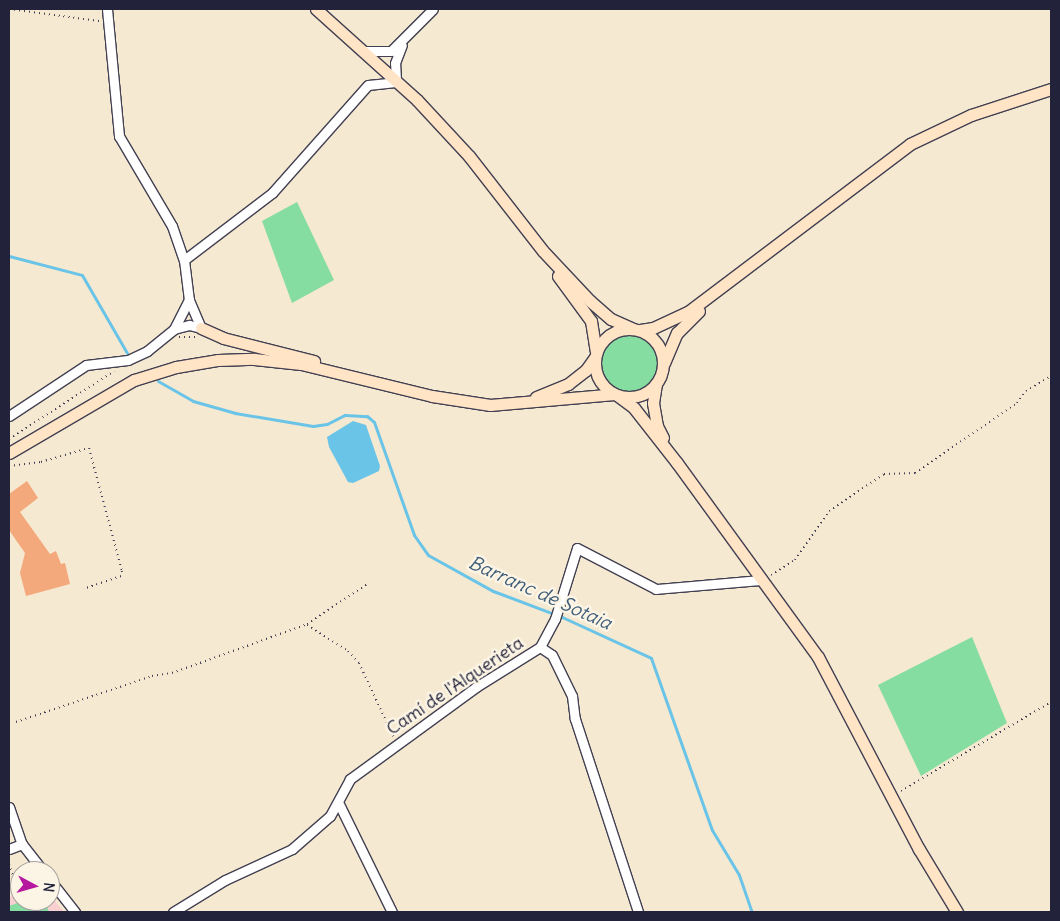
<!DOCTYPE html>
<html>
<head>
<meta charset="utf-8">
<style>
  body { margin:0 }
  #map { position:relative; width:1060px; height:921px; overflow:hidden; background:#f6e9d1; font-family:Delius,sans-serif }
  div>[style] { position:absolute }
  .built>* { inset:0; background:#f7d0cf }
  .green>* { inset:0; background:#86dda1 }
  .round { border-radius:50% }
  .water>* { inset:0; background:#6ac4e8 }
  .stream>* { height:3px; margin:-1.5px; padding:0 1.5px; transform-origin:1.5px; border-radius:1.5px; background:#6ac4e8 }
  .building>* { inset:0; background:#f3a97b }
  .path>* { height:2px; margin-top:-1px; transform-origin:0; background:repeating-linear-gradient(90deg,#424052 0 1px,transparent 0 5px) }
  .path>.ring { margin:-1px; padding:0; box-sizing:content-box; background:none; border:2px solid #424052; border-radius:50% }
  .roads { filter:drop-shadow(1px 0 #424052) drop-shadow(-1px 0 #424052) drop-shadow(0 1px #424052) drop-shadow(0 -1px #424052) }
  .street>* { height:9px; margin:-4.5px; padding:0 4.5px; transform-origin:4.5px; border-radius:4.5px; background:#fff }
  .secondary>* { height:11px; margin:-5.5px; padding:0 5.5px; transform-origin:5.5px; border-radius:5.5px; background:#ffe4c6 }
  .secondary>.ring { margin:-5.5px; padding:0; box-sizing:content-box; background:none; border:11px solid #ffe4c6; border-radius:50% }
  span { translate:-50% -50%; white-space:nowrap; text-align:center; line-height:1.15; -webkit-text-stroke:5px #fcf5e5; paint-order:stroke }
  .street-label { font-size:18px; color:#22223b }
  .water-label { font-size:19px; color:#3b5b78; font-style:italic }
  .frame { position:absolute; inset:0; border:10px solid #22223b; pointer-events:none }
  .north { position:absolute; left:10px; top:861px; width:50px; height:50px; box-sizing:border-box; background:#fcf5e5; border:1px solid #a5a1a1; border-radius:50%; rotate:96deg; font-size:14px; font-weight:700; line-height:20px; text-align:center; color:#22223b }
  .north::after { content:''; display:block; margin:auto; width:18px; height:22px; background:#b5179e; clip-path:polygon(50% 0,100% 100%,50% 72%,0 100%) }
</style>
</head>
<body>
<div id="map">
  <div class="built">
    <i style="clip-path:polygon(20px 893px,20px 901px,50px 901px,50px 895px,64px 912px,9px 912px,9px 897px)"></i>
  </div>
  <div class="green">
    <i style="clip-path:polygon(297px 202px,334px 280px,292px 303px,262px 221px)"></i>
    <i class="round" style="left:600px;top:336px;width:58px;height:58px"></i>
    <i style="clip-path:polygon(972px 637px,1007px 723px,921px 776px,878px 685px)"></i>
    <i style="clip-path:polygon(23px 901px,45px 901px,49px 912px,9px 912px,9px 906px)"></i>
  </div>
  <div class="water">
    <i style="clip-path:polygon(353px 421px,366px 425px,380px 466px,379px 471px,353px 483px,348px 482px,329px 447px,327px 437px)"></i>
  </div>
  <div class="stream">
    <i style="left:9px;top:256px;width:75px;rotate:14.6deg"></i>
    <i style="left:82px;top:275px;width:90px;rotate:60deg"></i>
    <i style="left:158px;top:381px;width:40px;rotate:29.7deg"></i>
    <i style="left:193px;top:401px;width:44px;rotate:15.9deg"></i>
    <i style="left:235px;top:413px;width:79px;rotate:9.5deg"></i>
    <i style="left:313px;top:426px;width:14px;rotate:-8deg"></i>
    <i style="left:327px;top:424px;width:20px;rotate:-27deg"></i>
    <i style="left:345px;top:415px;width:22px;rotate:3deg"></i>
    <i style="left:367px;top:416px;width:9px;rotate:41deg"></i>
    <i style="left:374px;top:422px;width:120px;rotate:70.5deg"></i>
    <i style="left:414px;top:535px;width:24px;rotate:55deg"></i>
    <i style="left:428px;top:555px;width:74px;rotate:29deg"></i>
    <i style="left:493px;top:591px;width:74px;rotate:20.6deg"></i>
    <i style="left:562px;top:617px;width:98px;rotate:24.7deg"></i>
    <i style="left:651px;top:658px;width:182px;rotate:70.5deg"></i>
    <i style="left:712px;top:830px;width:52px;rotate:59deg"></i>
    <i style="left:739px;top:875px;width:39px;rotate:71deg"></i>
  </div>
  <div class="building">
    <i style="clip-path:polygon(27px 481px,38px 498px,20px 512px,50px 554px,56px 551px,61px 564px,65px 563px,70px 584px,26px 596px,20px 573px,25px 553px,9px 530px,9px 494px)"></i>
  </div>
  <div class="path">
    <i style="left:9px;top:9px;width:91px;rotate:7.6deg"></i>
    <i style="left:179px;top:337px;width:17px"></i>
    <i style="left:9px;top:439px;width:125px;rotate:-32.9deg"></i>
    <i style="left:9px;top:466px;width:32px;rotate:-7deg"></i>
    <i style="left:41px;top:462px;width:50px;rotate:-16.3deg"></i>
    <i style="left:89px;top:448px;width:127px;rotate:75deg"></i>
    <i style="left:122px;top:571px;width:5px;rotate:101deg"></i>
    <i style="left:121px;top:576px;width:40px;rotate:161.1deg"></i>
    <i style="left:771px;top:575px;width:28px;rotate:-32deg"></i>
    <i style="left:795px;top:560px;width:60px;rotate:-55.2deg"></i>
    <i style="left:829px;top:511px;width:66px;rotate:-33.9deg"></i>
    <i style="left:884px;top:474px;width:31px;rotate:-2deg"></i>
    <i style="left:915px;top:473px;width:124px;rotate:-34.5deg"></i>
    <i style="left:1017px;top:403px;width:15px;rotate:-53deg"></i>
    <i style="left:1026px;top:391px;width:29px;rotate:-31deg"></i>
    <i style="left:307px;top:625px;width:49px;rotate:32.4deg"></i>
    <i style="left:348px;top:651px;width:16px;rotate:47deg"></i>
    <i style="left:359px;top:663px;width:81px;rotate:65deg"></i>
    <i style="left:16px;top:722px;width:144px;rotate:-18.7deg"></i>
    <i style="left:152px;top:676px;width:20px;rotate:-9deg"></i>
    <i style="left:172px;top:673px;width:144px;rotate:-19.9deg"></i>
    <i style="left:307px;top:624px;width:72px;rotate:-33.7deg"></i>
    <i style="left:901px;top:791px;width:174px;rotate:-30.7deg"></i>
    <i style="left:9px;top:864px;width:21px;rotate:71deg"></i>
    <i class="ring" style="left:11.5px;top:883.5px;width:5px;height:5px"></i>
  </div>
  <div class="roads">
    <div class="street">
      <i style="left:107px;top:9px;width:128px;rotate:84.6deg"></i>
      <i style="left:119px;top:136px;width:104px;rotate:59.5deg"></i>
      <i style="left:172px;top:226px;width:36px;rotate:71deg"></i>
      <i style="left:184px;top:260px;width:40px;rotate:82.9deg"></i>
      <i style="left:189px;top:300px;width:30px;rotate:67deg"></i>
      <i style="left:365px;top:51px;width:26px"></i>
      <i style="left:391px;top:51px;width:59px;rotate:-45deg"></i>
      <i style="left:396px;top:80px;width:17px;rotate:-93deg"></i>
      <i style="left:395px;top:63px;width:19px;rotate:-69deg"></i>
      <i style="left:184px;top:260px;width:111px;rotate:-37.3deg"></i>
      <i style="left:272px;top:193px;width:144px;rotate:-48.4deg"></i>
      <i style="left:368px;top:85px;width:30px;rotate:-6deg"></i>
      <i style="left:174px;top:329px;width:33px;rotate:-63deg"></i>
      <i style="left:9px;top:416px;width:92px;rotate:-33.5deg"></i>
      <i style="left:86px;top:365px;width:42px;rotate:-6.8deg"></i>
      <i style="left:128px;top:360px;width:21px;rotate:-25deg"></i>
      <i style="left:147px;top:351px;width:35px;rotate:-39deg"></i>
      <i style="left:174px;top:329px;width:16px;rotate:-15deg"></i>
      <i style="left:189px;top:325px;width:12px;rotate:14deg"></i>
      <i style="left:540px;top:647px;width:14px;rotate:34deg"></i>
      <i style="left:552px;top:655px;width:46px;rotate:64deg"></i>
      <i style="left:572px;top:696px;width:23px;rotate:83deg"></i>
      <i style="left:575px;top:719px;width:203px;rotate:71.9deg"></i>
      <i style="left:339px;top:804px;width:120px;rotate:63.9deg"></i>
      <i style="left:9px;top:807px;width:39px;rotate:71deg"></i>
      <i style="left:22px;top:844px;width:34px;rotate:52deg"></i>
      <i style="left:9px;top:849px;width:14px;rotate:-21deg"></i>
      <i style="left:50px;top:880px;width:41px;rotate:52deg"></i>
      <i style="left:173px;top:912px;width:61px;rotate:-31.6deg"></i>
      <i style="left:225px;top:880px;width:74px;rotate:-24.8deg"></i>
      <i style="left:292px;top:849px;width:50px;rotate:-41deg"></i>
      <i style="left:330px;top:816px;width:42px;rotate:-61.6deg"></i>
      <i style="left:350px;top:779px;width:156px;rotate:-36.1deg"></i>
      <i style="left:476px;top:687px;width:75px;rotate:-32deg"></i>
      <i style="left:540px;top:647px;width:32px;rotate:-62deg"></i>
      <i style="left:555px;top:619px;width:74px;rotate:-72.8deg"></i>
      <i style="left:577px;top:548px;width:89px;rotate:27.4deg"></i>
      <i style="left:656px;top:589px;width:106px;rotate:-4.9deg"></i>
    </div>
    <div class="secondary">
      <i style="left:316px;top:9px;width:136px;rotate:42deg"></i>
      <i style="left:417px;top:100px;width:76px;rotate:47.1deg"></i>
      <i style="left:469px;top:156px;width:120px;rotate:52.1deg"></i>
      <i style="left:543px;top:251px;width:69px;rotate:46.8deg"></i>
      <i style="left:590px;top:301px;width:28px;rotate:41deg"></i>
      <i style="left:611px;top:319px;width:24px;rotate:24deg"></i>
      <i style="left:558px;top:276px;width:56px;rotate:53.7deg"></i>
      <i style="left:591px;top:321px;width:30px;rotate:81deg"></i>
      <i style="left:201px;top:328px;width:24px;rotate:24deg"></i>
      <i style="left:223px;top:338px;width:94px;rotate:14.2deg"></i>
      <i class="ring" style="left:595px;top:329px;width:57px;height:57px"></i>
      <i style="left:640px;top:330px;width:13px;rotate:-9deg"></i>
      <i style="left:653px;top:328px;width:38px;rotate:-25deg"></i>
      <i style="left:688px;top:312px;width:278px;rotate:-37.1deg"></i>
      <i style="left:910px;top:144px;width:68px;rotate:-25.4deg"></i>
      <i style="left:971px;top:115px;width:84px;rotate:-18deg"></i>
      <i style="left:664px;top:363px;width:33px;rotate:-67deg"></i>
      <i style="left:677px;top:333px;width:31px;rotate:-45deg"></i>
      <i style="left:656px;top:384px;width:19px;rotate:99deg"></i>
      <i style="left:653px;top:403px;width:23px;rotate:80deg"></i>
      <i style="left:657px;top:426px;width:13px;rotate:63deg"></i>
      <i style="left:617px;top:395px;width:21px;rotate:37deg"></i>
      <i style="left:634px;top:408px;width:70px;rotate:52deg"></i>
      <i style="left:677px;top:463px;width:240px;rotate:54deg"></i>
      <i style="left:818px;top:657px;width:217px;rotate:62.3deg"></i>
      <i style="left:919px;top:849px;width:74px;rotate:58.9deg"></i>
      <i style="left:536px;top:397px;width:35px;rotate:-22deg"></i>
      <i style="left:568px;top:384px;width:23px;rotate:-38deg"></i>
      <i style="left:586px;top:370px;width:16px;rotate:-55deg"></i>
      <i style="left:9px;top:453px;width:145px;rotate:-30.3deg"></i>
      <i style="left:134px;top:380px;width:44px;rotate:-17.2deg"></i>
      <i style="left:176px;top:367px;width:43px;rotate:-9.5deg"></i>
      <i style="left:218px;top:360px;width:36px;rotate:-2deg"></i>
      <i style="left:254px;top:359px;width:47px;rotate:6.1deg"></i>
      <i style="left:301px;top:364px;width:135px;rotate:13.7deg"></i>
      <i style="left:432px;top:396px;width:59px;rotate:8.8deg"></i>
      <i style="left:490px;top:405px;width:125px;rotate:-5deg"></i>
    </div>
  </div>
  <div class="street-label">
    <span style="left:455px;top:686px;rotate:-34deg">Camí de l'Alquerieta</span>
  </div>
  <div class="water-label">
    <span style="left:540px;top:593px;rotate:24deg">Barranc de Sotaia</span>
  </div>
  <div class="frame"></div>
  <div class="north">N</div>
</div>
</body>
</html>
